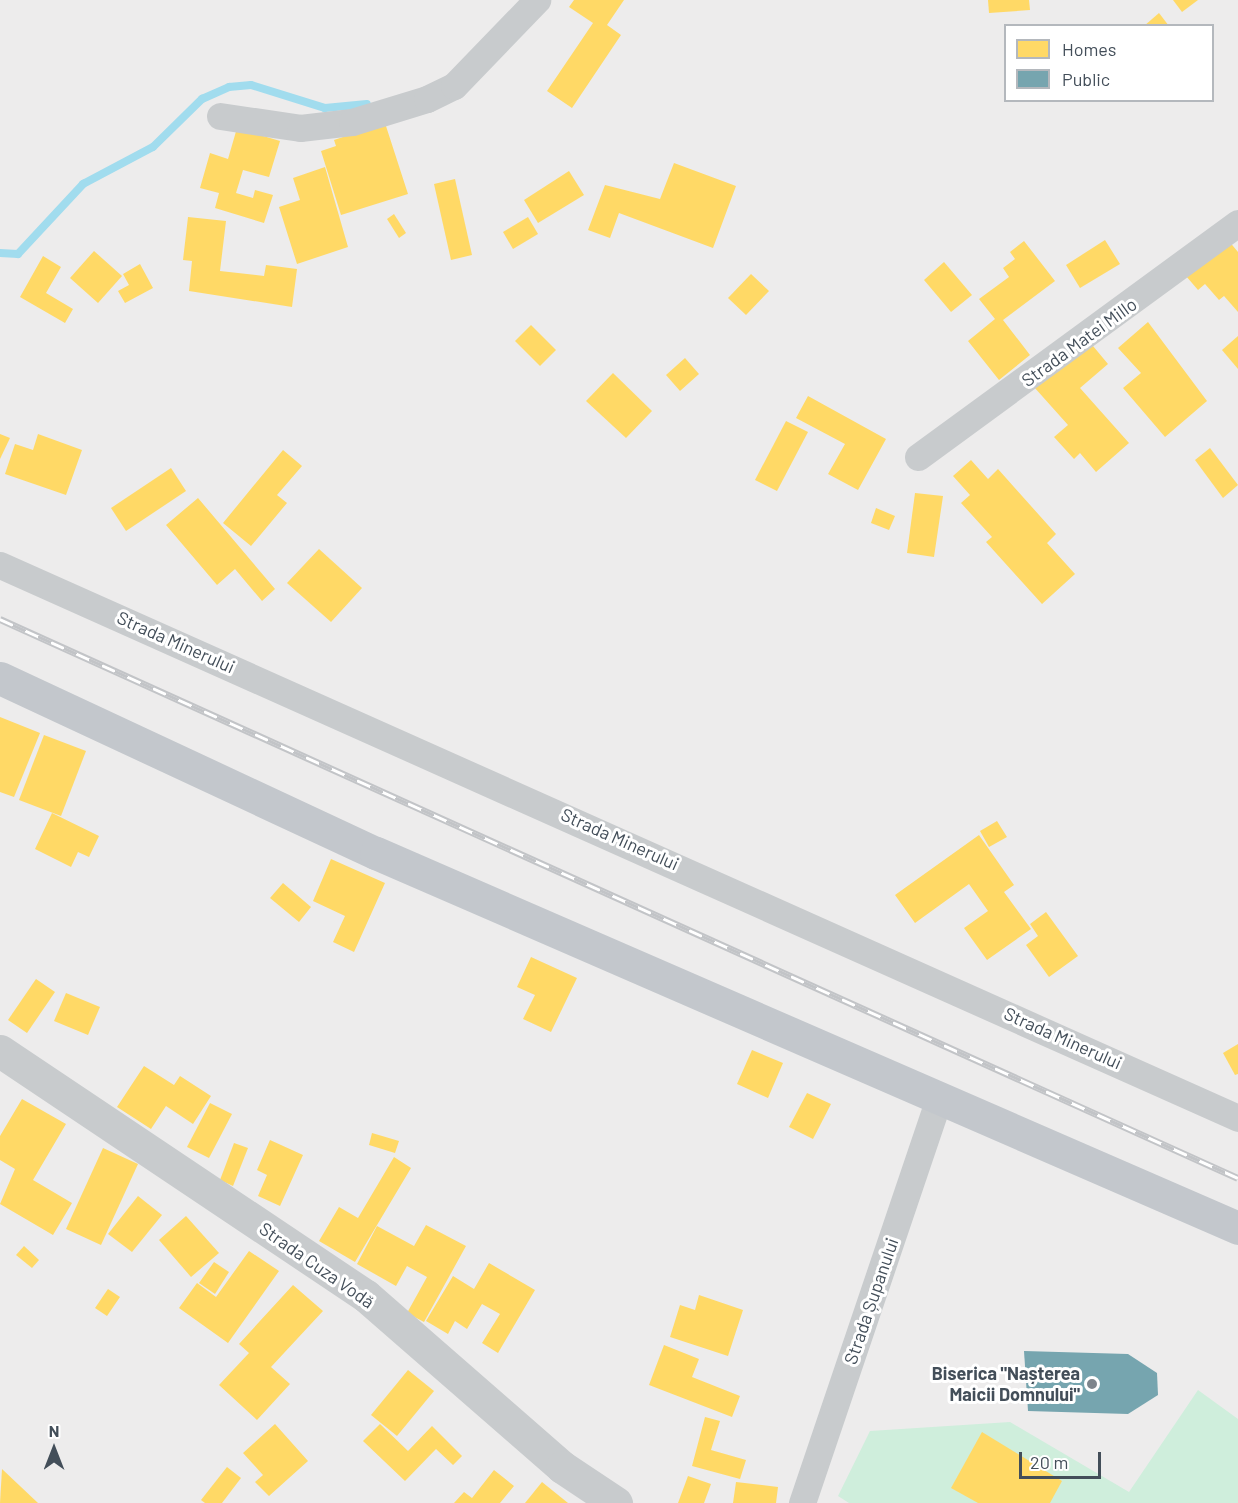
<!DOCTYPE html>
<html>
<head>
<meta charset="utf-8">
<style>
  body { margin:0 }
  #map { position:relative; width:1238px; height:1503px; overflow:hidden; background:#edecec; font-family:Barlow,sans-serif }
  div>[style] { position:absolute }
  .green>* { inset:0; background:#cfeedc }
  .homes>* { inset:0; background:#ffd966 }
  .public>* { inset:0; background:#76a5af }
  .stream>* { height:8px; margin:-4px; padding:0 4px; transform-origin:4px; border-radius:4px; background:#a1dcee }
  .minor>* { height:27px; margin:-13.5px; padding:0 13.5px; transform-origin:13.5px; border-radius:13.5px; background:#c8cbcd }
  .tertiary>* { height:33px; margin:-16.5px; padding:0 16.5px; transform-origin:16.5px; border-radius:16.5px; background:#c8cbcd }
  .primary>* { height:33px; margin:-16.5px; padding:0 16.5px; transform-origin:16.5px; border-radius:16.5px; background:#c3c7cc }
  .rail>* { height:7px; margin-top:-3.5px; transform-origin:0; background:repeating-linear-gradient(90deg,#fff 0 14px,#c2c4c7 0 28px); box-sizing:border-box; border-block:2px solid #c2c4c7 }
  .dots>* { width:16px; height:16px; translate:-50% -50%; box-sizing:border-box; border:3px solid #fff; border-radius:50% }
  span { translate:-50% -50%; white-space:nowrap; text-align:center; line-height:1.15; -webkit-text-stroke:6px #fff; paint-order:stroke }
  .street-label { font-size:18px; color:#434e59 }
  .poi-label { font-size:18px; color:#434e59; font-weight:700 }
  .right { translate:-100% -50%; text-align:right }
  .legend { position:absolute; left:1004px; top:24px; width:210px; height:78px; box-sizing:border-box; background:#fff; border:2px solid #b4b8bd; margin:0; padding:8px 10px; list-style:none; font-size:18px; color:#434e59 }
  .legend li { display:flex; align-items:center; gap:12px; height:30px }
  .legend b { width:30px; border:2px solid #b4b8bd }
  .north { position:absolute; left:24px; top:1419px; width:60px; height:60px; -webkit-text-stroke:4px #fff; paint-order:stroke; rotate:0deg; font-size:16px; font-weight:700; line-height:24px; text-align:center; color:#434e59 }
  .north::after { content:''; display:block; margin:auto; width:21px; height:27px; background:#434e59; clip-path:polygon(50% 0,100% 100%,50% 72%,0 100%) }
  .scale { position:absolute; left:1019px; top:1452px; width:82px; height:27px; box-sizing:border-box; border:3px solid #434e59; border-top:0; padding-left:8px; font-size:18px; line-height:21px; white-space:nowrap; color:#434e59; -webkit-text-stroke:4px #fff; paint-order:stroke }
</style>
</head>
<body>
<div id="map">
  <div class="green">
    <i style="clip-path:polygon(1198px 1390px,1238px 1419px,1238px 1503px,849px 1503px,838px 1496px,870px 1431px,1010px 1422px,1129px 1492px)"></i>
  </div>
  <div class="homes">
    <i style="clip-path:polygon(574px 0,624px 0,607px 25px,621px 35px,572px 108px,547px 91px,593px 23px,569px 7px)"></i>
    <i style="clip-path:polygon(988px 0,1029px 0,1030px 10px,989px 13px)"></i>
    <i style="clip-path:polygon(1173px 0,1198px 0,1182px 12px)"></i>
    <i style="clip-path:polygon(1159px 13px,1169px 26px,1144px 26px)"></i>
    <i style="clip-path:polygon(385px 123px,408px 194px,341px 215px,321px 151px,336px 146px,334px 140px)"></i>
    <i style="clip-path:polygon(237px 128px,280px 141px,269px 177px,243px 170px,236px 193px,253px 198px,255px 190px,273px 195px,264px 223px,215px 208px,219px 193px,200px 188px,210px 153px,228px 159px)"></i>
    <i style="clip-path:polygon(674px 163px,736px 186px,713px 248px,619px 213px,610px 238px,588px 230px,605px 185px,660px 199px)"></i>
    <i style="clip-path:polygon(325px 167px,348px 247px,297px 264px,279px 207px,300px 200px,293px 178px)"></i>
    <i style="clip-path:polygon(569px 171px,584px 195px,538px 223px,524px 200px)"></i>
    <i style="clip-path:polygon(455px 179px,472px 255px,451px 260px,434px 184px)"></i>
    <i style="clip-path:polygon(394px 214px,406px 233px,399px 238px,387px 219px)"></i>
    <i style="clip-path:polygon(188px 217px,226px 221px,220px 271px,264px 276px,266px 265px,297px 269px,292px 307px,189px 291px,192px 261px,183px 260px)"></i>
    <i style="clip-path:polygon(528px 217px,538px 234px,513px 249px,503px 232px)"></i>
    <i style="clip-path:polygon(1105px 240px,1120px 264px,1080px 288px,1066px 265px)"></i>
    <i style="clip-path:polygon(1228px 240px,1238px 252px,1238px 312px,1224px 296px,1219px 300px,1205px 284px,1198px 290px,1186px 276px)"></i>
    <i style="clip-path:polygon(1024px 241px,1055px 281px,1003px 320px,1030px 355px,999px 380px,968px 341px,995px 319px,979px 299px,1009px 277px,1003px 268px,1015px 259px,1010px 252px)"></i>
    <i style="clip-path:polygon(94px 251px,122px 276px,98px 303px,70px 278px)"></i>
    <i style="clip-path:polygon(43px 256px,61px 267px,46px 293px,73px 309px,65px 323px,20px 297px)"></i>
    <i style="clip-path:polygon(944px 262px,972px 295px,951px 312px,924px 280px)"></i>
    <i style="clip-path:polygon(140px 264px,153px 288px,125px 303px,118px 291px,129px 285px,123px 274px)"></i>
    <i style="clip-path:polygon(751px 274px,769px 291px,746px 315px,728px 298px)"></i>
    <i style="clip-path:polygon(1148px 322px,1207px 401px,1165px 437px,1123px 388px,1141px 373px,1118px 348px)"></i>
    <i style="clip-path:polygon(531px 325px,556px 350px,540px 366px,515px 341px)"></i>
    <i style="clip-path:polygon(1238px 336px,1238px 369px,1222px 350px)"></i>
    <i style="clip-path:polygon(1088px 340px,1108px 364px,1080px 388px,1129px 443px,1096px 472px,1080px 453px,1074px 459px,1054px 437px,1068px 425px,1034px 387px)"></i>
    <i style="clip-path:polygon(685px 358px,699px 374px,680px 391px,666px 375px)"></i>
    <i style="clip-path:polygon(613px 373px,652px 411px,626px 438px,586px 401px)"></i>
    <i style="clip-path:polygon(808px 396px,886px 439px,858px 490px,828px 474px,845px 444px,796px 418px)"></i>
    <i style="clip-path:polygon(786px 421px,808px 432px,777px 491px,755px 480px)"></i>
    <i style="clip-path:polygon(0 434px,10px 438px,0 459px)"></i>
    <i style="clip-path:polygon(38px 434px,82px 450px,66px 495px,5px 474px,15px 444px,33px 450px)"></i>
    <i style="clip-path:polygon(1210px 448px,1238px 485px,1223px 498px,1195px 460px)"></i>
    <i style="clip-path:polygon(283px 450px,302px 466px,277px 495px,287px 503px,251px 546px,223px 523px)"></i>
    <i style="clip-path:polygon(971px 460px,988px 479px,998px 469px,1056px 534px,1047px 543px,1075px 574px,1042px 604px,986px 542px,992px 537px,961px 503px,970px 495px,953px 476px)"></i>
    <i style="clip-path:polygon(171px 468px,186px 491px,126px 531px,111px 508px)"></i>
    <i style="clip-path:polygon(915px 493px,943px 496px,934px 557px,907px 553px)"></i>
    <i style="clip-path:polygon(198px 498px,275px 589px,262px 601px,235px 569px,217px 585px,166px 525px)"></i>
    <i style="clip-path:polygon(876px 508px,895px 516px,889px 530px,871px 523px)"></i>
    <i style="clip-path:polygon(319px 549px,362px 588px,331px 622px,287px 583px)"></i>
    <i style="clip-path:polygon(0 717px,40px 733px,14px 797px,0 792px)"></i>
    <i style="clip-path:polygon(44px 735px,86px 751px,61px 816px,19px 800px)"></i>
    <i style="clip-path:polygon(52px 813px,99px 836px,89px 857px,78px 852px,71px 867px,35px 849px)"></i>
    <i style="clip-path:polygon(997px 821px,1007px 837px,989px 847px,980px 831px)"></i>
    <i style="clip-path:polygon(979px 835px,1014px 885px,1004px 892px,1031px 929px,987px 960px,964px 928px,988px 911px,969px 884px,915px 923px,895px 895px)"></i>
    <i style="clip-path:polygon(331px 859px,385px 883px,354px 952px,333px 942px,345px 916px,313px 901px)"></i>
    <i style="clip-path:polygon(283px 883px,311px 907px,299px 922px,270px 898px)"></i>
    <i style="clip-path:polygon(1046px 912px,1078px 956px,1049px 977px,1026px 945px,1038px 936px,1030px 924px)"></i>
    <i style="clip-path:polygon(531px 957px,577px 978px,551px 1032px,523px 1019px,535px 995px,517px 987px)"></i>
    <i style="clip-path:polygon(36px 979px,55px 992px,27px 1033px,8px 1020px)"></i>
    <i style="clip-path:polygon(66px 993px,100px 1007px,88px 1035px,54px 1021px)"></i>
    <i style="clip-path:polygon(1238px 1044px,1238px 1074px,1235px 1075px,1223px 1053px)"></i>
    <i style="clip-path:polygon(752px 1050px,783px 1063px,768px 1098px,737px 1084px)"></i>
    <i style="clip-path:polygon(144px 1066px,174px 1085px,180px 1076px,211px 1096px,193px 1124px,166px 1106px,151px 1129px,117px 1107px)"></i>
    <i style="clip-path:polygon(807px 1093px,831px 1104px,813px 1139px,789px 1127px)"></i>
    <i style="clip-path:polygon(22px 1099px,66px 1124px,33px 1180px,72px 1203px,53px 1235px,0 1204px,15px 1169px,0 1160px,0 1136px)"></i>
    <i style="clip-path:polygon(210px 1103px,232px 1114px,209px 1158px,187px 1147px)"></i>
    <i style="clip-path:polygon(372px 1133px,399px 1141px,395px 1153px,369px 1145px)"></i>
    <i style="clip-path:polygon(270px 1140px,303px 1155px,280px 1206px,258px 1196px,267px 1175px,257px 1170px)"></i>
    <i style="clip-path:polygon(234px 1143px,248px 1148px,233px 1186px,220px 1180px)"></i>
    <i style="clip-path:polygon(103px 1148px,138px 1164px,101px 1245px,66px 1229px)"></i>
    <i style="clip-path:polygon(394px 1157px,411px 1168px,355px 1262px,319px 1241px,339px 1207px,358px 1218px)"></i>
    <i style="clip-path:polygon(138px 1196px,162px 1215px,132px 1252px,108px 1234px)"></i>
    <i style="clip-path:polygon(186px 1216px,219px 1253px,191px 1277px,159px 1240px)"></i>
    <i style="clip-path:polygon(426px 1225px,466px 1246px,424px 1322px,407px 1313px,427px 1277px,407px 1266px,396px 1286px,357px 1264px,377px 1226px,414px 1246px)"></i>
    <i style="clip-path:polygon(24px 1246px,39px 1260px,32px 1268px,16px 1255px)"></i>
    <i style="clip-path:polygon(249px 1251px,279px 1271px,228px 1343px,179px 1308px,197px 1283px,216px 1297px)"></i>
    <i style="clip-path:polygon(214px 1262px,229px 1272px,215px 1294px,199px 1283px)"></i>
    <i style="clip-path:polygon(489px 1263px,535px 1290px,498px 1353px,482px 1343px,500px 1314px,482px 1304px,467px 1329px,455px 1321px,448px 1334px,426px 1321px,453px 1276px,474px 1289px)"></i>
    <i style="clip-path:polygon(293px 1285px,323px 1311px,271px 1367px,290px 1384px,257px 1420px,219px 1385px,249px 1353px,239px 1344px)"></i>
    <i style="clip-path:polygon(108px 1289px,120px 1297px,107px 1316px,95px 1308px)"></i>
    <i style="clip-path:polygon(699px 1295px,743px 1310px,728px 1356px,670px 1337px,680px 1305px,695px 1310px)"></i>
    <i style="clip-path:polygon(664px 1345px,699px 1359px,692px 1377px,740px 1396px,732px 1417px,649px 1385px)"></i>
    <i style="clip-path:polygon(408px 1370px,434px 1391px,397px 1436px,371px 1415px)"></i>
    <i style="clip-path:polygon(705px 1417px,720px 1421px,711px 1450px,746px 1460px,740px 1479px,692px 1466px)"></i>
    <i style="clip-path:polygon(275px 1424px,308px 1461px,269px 1496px,255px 1482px,263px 1475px,243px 1453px)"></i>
    <i style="clip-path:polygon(380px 1424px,408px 1451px,432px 1426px,462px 1456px,453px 1465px,436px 1449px,405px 1481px,363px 1441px)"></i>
    <i style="clip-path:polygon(982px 1432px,1062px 1481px,1050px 1503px,978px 1503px,951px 1488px)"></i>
    <i style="clip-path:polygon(227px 1467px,241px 1478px,222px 1503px,205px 1503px,201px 1500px)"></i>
    <i style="clip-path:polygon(2px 1469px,38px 1503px,0 1503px)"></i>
    <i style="clip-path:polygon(494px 1470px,514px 1486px,500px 1503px,454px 1503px,464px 1492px,472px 1498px)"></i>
    <i style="clip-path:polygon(688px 1476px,711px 1484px,704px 1503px,678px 1503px)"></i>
    <i style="clip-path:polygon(542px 1482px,568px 1503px,525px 1503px)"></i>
    <i style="clip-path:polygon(736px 1482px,778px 1487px,776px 1503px,733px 1503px)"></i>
  </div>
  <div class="public">
    <i style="clip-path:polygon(1024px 1351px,1128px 1354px,1157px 1373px,1158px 1395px,1128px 1414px,1028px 1411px)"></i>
  </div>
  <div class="stream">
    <i style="left:0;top:253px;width:18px;rotate:3deg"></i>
    <i style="left:18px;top:254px;width:96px;rotate:-47.1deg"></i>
    <i style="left:83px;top:184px;width:79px;rotate:-27.9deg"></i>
    <i style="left:153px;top:147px;width:69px;rotate:-44.4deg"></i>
    <i style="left:202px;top:99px;width:30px;rotate:-24deg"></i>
    <i style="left:229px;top:87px;width:22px;rotate:-5deg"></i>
    <i style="left:251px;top:85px;width:77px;rotate:17.3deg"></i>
    <i style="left:325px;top:108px;width:42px;rotate:-5.4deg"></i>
  </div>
  <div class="minor">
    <i style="left:220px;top:116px;width:81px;rotate:8.5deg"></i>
    <i style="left:300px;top:128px;width:52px;rotate:-6.6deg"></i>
    <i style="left:352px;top:122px;width:78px;rotate:-17deg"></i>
    <i style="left:427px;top:99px;width:30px;rotate:-26deg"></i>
    <i style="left:454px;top:86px;width:120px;rotate:-46deg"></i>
    <i style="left:918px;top:457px;width:396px;rotate:-36.2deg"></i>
    <i style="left:0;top:565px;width:1356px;rotate:24.07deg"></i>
    <i style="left:802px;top:1503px;width:427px;rotate:-71.3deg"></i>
  </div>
  <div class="tertiary">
    <i style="left:0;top:1051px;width:440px;rotate:33.8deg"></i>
    <i style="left:366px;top:1296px;width:260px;rotate:41.1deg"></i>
    <i style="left:562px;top:1467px;width:65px;rotate:33.7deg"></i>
  </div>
  <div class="primary">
    <i style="left:0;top:678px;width:415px;rotate:25deg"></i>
    <i style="left:376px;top:853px;width:940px;rotate:23.51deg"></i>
  </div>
  <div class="rail">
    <i style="left:0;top:619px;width:1358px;rotate:24.3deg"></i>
  </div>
  <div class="dots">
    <i style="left:1092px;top:1384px;background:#7e858c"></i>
  </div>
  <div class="street-label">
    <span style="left:1079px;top:342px;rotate:-36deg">Strada Matei Millo</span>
    <span style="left:176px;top:642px;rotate:24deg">Strada Minerului</span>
    <span style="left:620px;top:839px;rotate:24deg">Strada Minerului</span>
    <span style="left:1063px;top:1038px;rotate:24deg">Strada Minerului</span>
    <span style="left:317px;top:1265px;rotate:35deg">Strada Cuza Vodă</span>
    <span style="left:871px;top:1301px;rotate:-71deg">Strada Șupanului</span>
  </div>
  <div class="poi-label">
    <span class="right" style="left:1080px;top:1384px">Biserica "Nașterea<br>Maicii Domnului"</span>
  </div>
  <ul class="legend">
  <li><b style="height:16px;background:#ffd966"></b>Homes</li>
  <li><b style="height:16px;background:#76a5af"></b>Public</li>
  </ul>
  <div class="north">N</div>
  <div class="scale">20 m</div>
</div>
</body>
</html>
